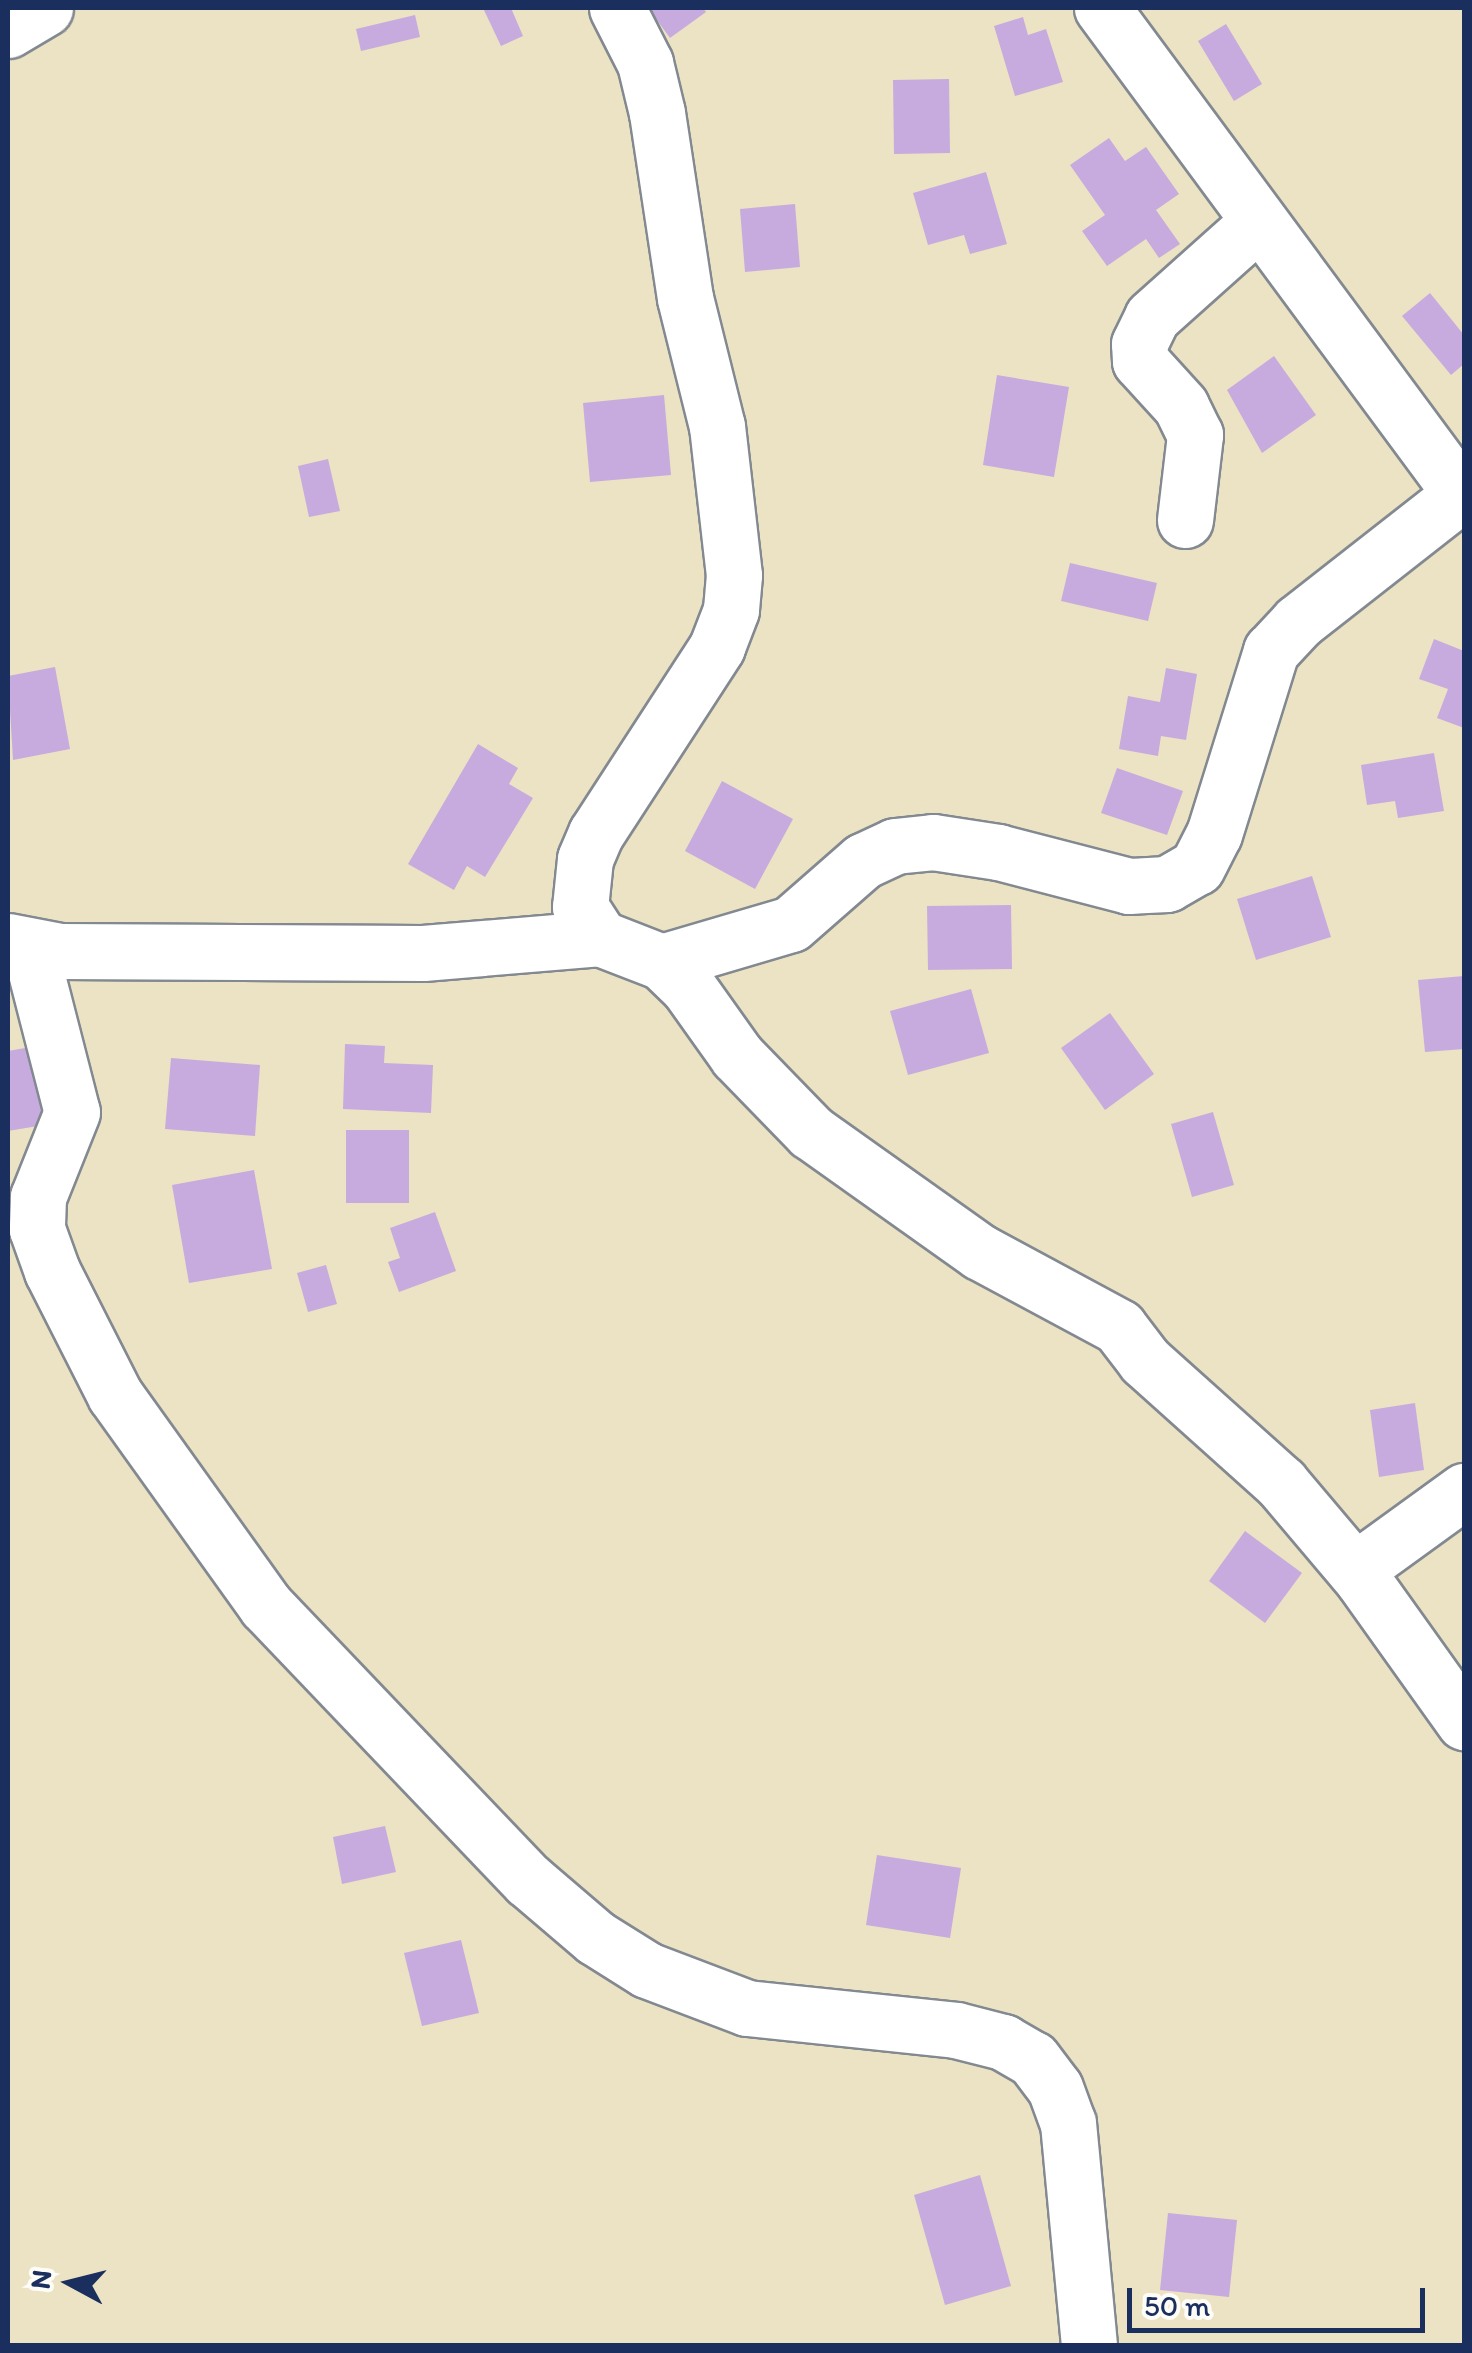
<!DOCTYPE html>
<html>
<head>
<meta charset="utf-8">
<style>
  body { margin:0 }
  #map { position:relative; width:1472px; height:2353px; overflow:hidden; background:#ebe3c3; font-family:Itim,sans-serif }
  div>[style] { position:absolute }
  .building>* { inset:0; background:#c7abde }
  .roads { filter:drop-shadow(2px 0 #838990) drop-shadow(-2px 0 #838990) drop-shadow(0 2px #838990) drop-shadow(0 -2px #838990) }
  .minor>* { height:55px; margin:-27.5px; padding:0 27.5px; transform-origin:27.5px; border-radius:27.5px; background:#fff }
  span { translate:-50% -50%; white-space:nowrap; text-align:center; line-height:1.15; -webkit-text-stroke:8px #fdfcf7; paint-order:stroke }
  .frame { position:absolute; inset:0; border:10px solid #1b2f5e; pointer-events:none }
  .north { position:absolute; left:20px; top:2233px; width:100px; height:100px; -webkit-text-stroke:8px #fdfcf7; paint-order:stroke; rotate:277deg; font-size:28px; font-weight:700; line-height:40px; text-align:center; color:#1b2f5e }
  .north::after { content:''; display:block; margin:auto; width:35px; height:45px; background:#1b2f5e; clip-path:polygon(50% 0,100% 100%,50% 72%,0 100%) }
  .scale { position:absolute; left:1127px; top:2288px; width:298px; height:45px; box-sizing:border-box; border:5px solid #1b2f5e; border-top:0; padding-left:12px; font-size:30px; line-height:35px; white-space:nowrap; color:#1b2f5e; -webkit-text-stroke:8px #fdfcf7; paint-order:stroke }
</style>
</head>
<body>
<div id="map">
  <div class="building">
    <i style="clip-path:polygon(483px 8px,511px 8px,523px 36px,501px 46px)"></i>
    <i style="clip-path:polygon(648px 8px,703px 8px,706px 12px,670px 38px)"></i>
    <i style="clip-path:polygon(415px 15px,420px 37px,361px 51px,356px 29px)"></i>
    <i style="clip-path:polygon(1023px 17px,1028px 35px,1046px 29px,1063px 82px,1015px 96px,994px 26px)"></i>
    <i style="clip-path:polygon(1226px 24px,1262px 84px,1234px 101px,1198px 41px)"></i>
    <i style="clip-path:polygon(949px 79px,950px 153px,894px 154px,893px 80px)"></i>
    <i style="clip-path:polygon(1109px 138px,1125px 161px,1146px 147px,1179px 194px,1156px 210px,1180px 244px,1159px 258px,1146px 239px,1107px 266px,1082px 231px,1105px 215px,1070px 165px)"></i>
    <i style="clip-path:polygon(986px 172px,1007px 244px,970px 254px,964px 235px,928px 245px,913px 193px)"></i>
    <i style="clip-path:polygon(795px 204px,800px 267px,745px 272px,740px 209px)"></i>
    <i style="clip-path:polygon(1430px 293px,1464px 335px,1464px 364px,1451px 375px,1402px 316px)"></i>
    <i style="clip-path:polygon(1274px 356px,1316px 415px,1262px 453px,1227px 390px)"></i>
    <i style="clip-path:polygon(997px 375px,1069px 387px,1054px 477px,983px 465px)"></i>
    <i style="clip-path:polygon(664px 395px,671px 475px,590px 482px,583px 403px)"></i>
    <i style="clip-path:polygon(328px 459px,340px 511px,309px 517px,298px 466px)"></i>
    <i style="clip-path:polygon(1070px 563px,1157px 583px,1148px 621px,1061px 601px)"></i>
    <i style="clip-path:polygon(1434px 639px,1464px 651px,1464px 728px,1437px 718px,1448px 689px,1419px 679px)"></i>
    <i style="clip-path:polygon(55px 667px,70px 749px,13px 760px,8px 676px)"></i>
    <i style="clip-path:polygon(1166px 668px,1197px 674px,1186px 740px,1161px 736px,1158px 756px,1119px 749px,1128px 696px,1160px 702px)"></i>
    <i style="clip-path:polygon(478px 744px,518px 768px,509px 784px,533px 798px,485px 877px,467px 866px,454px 890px,408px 864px)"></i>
    <i style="clip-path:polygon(1434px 753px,1444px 811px,1398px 818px,1395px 801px,1367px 805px,1361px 765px)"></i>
    <i style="clip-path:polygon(1117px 768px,1183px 791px,1167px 835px,1101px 813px)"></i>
    <i style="clip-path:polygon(722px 781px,793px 819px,755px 889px,685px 851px)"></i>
    <i style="clip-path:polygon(1312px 876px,1331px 937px,1256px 960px,1237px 899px)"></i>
    <i style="clip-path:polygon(1011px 905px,1012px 969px,928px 970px,927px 906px)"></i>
    <i style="clip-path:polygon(1464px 976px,1464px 1049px,1425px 1052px,1418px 980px)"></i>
    <i style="clip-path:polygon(971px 989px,989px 1053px,908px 1075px,890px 1011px)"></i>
    <i style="clip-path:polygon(1110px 1013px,1154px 1074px,1105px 1110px,1061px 1048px)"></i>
    <i style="clip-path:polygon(345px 1044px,385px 1046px,384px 1063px,433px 1065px,431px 1113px,343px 1109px)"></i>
    <i style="clip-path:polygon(31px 1047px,44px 1125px,8px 1131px,8px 1051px)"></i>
    <i style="clip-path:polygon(171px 1058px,260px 1065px,255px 1136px,165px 1129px)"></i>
    <i style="clip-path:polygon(1213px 1112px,1234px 1185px,1192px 1197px,1171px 1124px)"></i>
    <i style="clip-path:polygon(346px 1130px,409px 1130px,409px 1203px,346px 1203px)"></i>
    <i style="clip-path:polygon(254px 1170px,272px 1269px,189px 1283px,172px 1185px)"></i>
    <i style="clip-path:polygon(435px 1212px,456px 1271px,399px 1292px,388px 1262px,400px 1258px,390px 1228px)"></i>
    <i style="clip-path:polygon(326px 1265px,337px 1304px,308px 1312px,297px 1273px)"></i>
    <i style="clip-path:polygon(1415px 1403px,1424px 1470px,1379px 1477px,1370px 1410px)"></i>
    <i style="clip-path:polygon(1245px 1531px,1302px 1573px,1265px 1623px,1209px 1581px)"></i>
    <i style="clip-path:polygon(385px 1826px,396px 1872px,342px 1884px,333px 1837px)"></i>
    <i style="clip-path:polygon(877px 1855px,961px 1868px,950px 1938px,866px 1925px)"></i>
    <i style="clip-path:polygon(461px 1940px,479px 2013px,422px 2026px,404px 1953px)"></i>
    <i style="clip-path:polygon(980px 2175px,1011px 2286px,945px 2305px,914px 2195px)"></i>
    <i style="clip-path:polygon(1168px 2213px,1237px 2220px,1229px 2297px,1160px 2290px)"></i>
  </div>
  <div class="roads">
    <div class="minor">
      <i style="left:617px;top:8px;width:62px;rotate:63deg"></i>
      <i style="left:645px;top:63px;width:51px;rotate:76.5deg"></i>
      <i style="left:657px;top:113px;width:187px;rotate:81.4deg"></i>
      <i style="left:685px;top:298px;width:132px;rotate:76deg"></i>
      <i style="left:717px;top:426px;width:150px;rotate:83.5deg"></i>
      <i style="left:734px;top:575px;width:35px;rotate:95deg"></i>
      <i style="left:731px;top:610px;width:40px;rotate:111deg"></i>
      <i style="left:717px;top:647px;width:222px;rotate:123deg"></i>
      <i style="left:596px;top:833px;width:28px;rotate:113deg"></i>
      <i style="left:585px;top:859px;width:48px;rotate:95.9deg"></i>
      <i style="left:580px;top:907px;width:37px;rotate:57deg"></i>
      <i style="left:600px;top:938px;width:66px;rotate:21.2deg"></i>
      <i style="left:662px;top:962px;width:36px;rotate:44deg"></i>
      <i style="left:688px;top:987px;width:85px;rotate:54.6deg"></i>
      <i style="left:737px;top:1056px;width:106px;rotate:45.8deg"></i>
      <i style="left:811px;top:1132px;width:207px;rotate:35.4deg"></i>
      <i style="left:980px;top:1252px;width:158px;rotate:28.3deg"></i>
      <i style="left:1119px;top:1327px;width:43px;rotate:52.6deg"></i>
      <i style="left:1145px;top:1361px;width:183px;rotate:41.9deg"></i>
      <i style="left:1281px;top:1483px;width:126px;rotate:49.8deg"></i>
      <i style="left:1362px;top:1579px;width:176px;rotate:54.5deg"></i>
      <i style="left:1102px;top:8px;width:609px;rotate:53.54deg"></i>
      <i style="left:8px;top:30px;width:43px;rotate:-30.7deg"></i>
      <i style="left:1185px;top:520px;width:86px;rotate:-83.3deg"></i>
      <i style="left:1195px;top:435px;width:32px;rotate:-116deg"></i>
      <i style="left:1181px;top:406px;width:61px;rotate:-132.3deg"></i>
      <i style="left:1140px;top:361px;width:17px;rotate:-93deg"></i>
      <i style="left:1139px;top:344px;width:30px;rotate:-64deg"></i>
      <i style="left:1152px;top:317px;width:141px;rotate:-41.8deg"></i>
      <i style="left:8px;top:941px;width:53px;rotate:10.9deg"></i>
      <i style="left:60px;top:951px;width:363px;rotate:0.3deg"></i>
      <i style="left:423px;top:953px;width:178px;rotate:-4.8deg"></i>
      <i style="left:30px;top:949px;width:168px;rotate:75.6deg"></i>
      <i style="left:72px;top:1112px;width:92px;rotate:111.8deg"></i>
      <i style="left:38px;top:1197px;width:32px;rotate:92deg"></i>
      <i style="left:37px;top:1229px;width:45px;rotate:70.3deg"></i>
      <i style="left:52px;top:1271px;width:139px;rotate:63.1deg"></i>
      <i style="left:115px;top:1395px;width:259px;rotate:54.4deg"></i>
      <i style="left:266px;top:1606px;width:379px;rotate:46.3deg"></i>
      <i style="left:528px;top:1880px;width:89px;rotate:40.5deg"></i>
      <i style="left:596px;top:1938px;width:60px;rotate:32.1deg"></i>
      <i style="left:647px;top:1970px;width:107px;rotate:20.8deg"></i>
      <i style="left:747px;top:2008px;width:210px;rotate:6deg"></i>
      <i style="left:956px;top:2030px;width:49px;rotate:14.3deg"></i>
      <i style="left:1003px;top:2042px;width:34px;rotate:30deg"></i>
      <i style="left:1033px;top:2059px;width:36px;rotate:53deg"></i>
      <i style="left:1055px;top:2088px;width:37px;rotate:70deg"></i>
      <i style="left:1068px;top:2123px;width:224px;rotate:84.6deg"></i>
      <i style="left:662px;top:962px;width:134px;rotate:-16.4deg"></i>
      <i style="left:791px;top:924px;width:96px;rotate:-41.2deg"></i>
      <i style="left:863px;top:861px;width:35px;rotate:-25deg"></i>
      <i style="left:895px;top:846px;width:38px;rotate:-6deg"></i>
      <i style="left:933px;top:842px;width:66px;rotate:8.7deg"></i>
      <i style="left:998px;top:852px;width:135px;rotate:14.5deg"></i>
      <i style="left:1129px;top:886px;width:38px;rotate:-3deg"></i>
      <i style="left:1167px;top:884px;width:34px;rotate:-30deg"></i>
      <i style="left:1197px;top:867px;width:37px;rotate:-63deg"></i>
      <i style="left:1214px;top:834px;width:192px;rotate:-72.7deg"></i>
      <i style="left:1271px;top:651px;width:40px;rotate:-47deg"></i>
      <i style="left:1298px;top:622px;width:207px;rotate:-38.1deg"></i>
      <i style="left:1355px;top:1570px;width:135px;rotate:-35.9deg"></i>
    </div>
  </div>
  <div class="frame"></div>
  <div class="north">N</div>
  <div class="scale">50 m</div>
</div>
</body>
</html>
